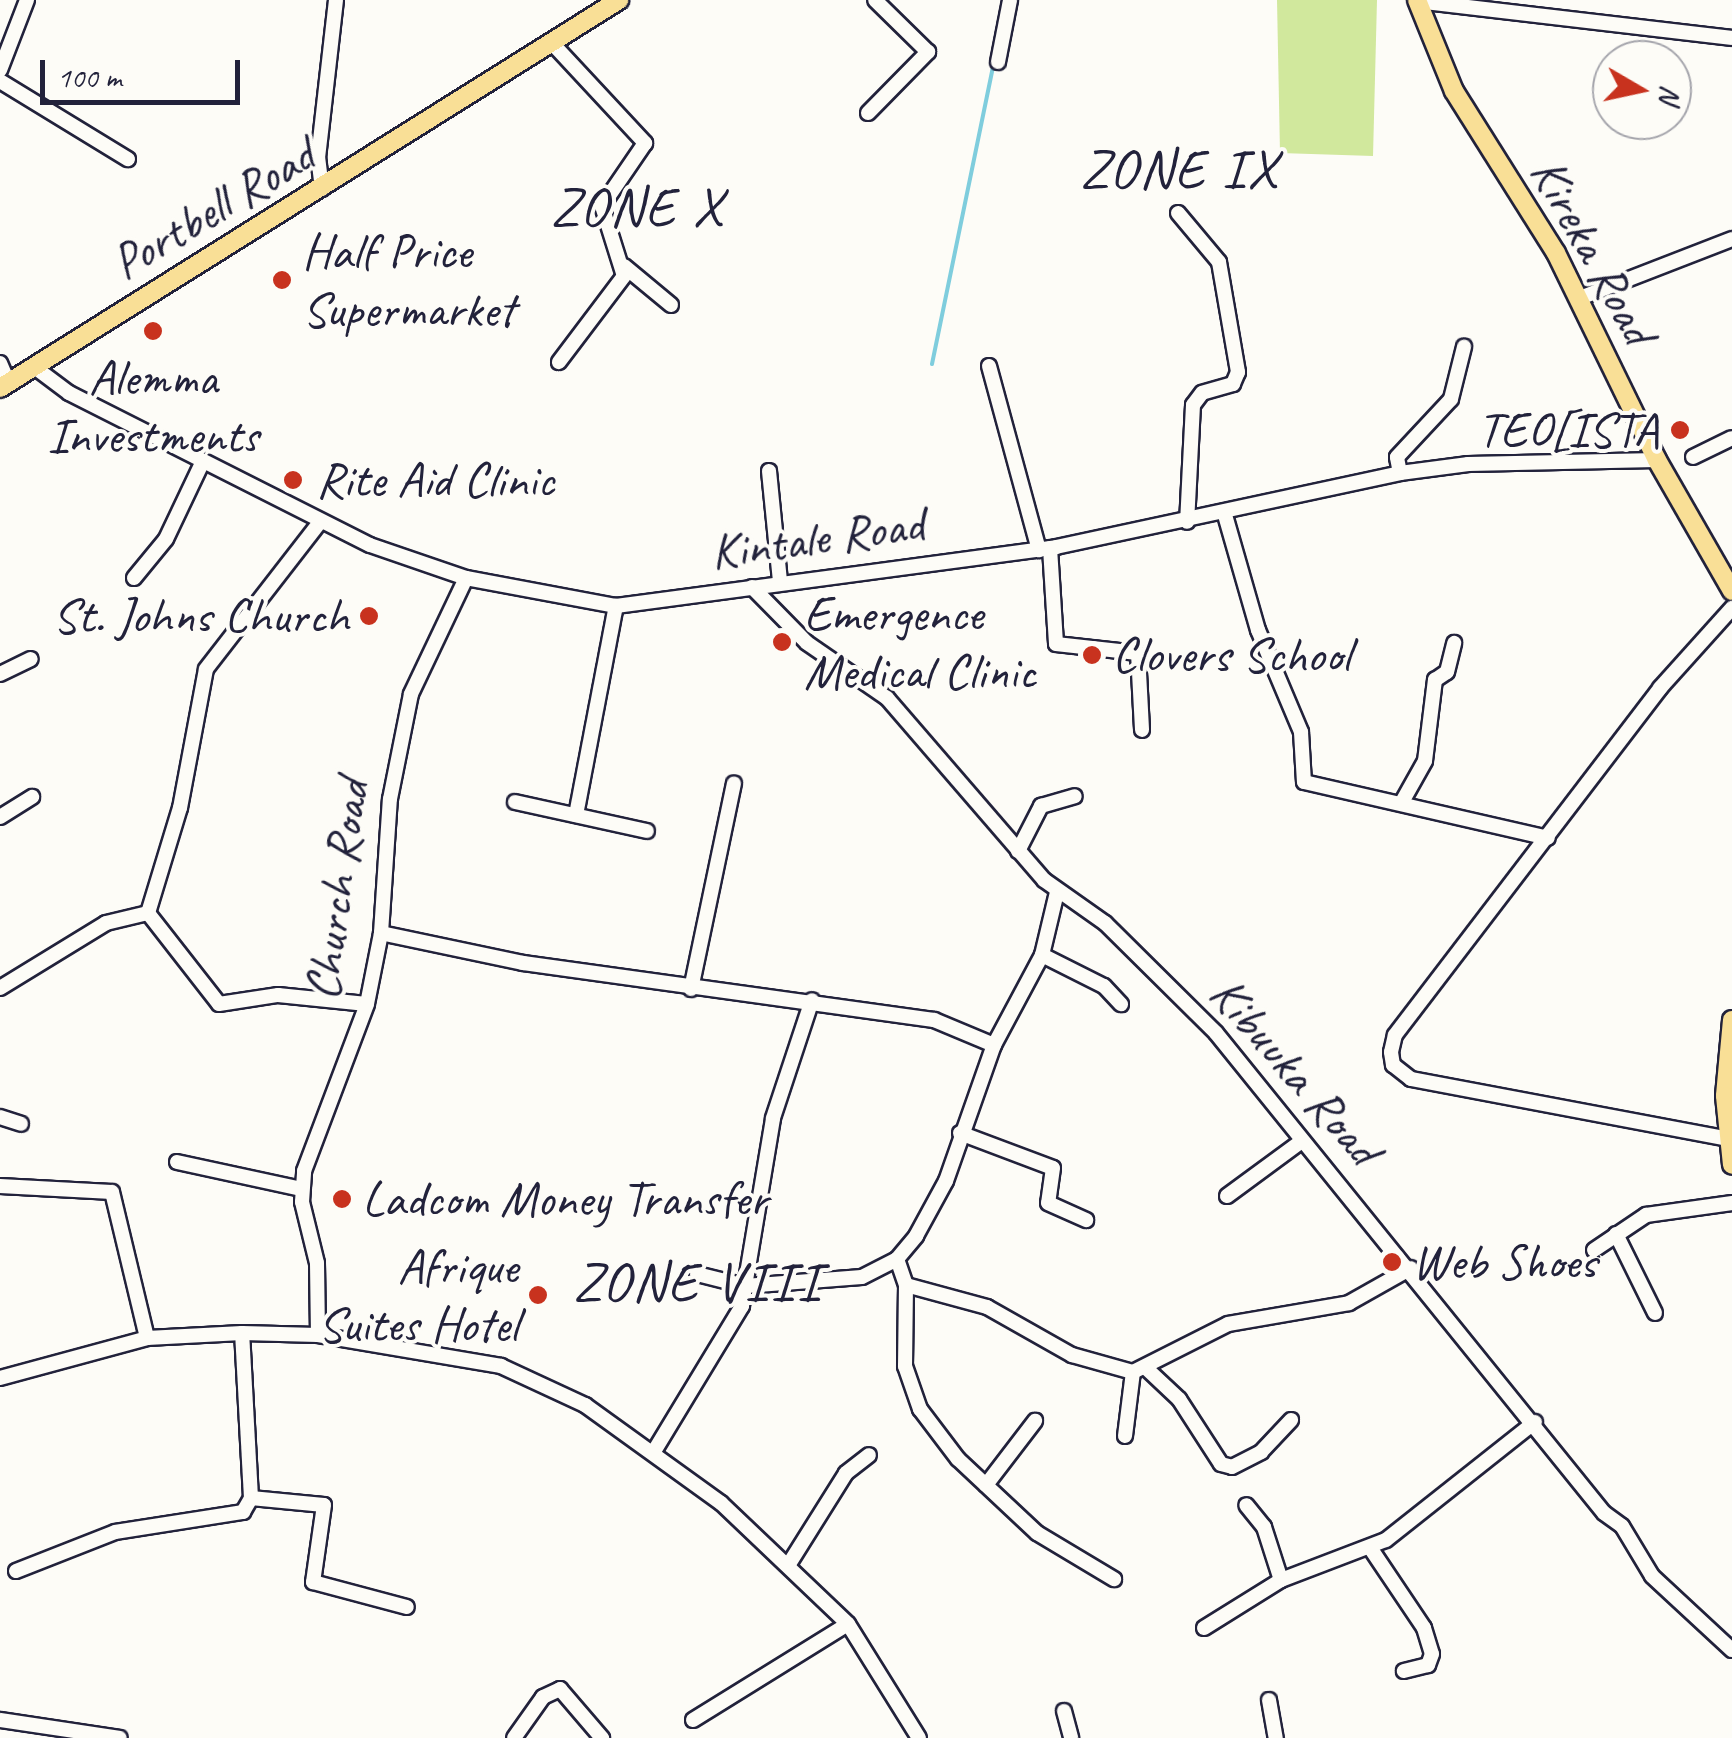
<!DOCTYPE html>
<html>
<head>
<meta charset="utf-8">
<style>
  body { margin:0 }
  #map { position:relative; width:1732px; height:1738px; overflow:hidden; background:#fdfcf7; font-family:Caveat,sans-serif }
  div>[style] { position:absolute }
  .green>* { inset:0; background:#d1e89d }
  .stream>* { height:4px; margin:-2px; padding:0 2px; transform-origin:2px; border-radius:2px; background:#7fcddd }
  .roads { filter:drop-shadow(2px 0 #22223b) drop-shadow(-2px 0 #22223b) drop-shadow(0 2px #22223b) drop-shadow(0 -2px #22223b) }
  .minor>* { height:14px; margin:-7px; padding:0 7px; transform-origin:7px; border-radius:7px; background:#fdfcf7 }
  .major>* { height:18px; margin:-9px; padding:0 9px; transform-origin:9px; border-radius:9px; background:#f9df96 }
  .dots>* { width:28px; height:28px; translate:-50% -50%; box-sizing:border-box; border:5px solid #fdfcf7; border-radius:50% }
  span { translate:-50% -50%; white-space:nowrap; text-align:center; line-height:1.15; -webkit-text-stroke:8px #fdfcf7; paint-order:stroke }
  .street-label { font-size:50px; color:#22223b }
  .poi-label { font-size:50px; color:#22223b }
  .left { translate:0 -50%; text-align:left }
  .right { translate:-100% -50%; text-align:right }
  .quarter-label { font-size:55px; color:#22223b; letter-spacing:2.5px }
  .north { position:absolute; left:1592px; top:40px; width:100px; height:100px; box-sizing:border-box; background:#fdfcf7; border:2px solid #a5a5ac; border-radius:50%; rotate:99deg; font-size:28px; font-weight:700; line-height:40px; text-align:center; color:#22223b }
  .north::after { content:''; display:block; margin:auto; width:35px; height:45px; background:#c8321e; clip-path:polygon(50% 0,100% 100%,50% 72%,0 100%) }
  .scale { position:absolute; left:40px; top:60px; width:200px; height:45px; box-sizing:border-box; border:5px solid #22223b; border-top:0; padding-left:12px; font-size:30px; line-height:35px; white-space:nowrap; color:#22223b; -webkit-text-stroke:8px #fdfcf7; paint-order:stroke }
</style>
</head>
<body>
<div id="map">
  <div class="green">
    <i style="clip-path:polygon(1277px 0,1377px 0,1373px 156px,1280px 153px)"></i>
  </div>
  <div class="stream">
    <i style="left:932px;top:364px;width:307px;rotate:-78.4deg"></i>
  </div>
  <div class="roads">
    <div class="minor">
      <i style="left:1417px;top:1px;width:317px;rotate:6.7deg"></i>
      <i style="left:552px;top:43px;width:137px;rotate:47.1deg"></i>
      <i style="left:645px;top:143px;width:76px;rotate:124.3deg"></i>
      <i style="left:602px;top:206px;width:73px;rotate:72.6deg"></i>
      <i style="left:624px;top:276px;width:108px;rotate:127.1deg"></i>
      <i style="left:998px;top:62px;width:63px;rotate:-79deg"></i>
      <i style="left:0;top:70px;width:75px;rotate:-68.9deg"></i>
      <i style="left:0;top:81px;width:150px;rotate:31.4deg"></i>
      <i style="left:868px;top:113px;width:86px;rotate:-45.5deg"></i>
      <i style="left:928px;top:52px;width:74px;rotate:-135.5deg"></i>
      <i style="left:322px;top:189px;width:31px;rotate:-97deg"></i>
      <i style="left:318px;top:158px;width:159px;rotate:-83.5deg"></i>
      <i style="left:1178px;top:213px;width:64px;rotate:50.1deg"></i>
      <i style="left:1219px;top:262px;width:112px;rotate:80.2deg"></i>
      <i style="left:1238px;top:372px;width:13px;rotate:113deg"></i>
      <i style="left:1233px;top:384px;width:32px;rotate:164deg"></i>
      <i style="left:1202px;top:393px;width:15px;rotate:127deg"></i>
      <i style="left:1193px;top:405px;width:117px;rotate:92.9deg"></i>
      <i style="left:624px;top:266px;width:61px;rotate:39.7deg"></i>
      <i style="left:1580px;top:298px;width:163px;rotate:-21.2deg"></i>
      <i style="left:0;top:363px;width:21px;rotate:67deg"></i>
      <i style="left:33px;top:366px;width:45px;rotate:36.9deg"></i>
      <i style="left:69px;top:393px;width:337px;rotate:26.8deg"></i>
      <i style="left:370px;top:545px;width:102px;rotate:19deg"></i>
      <i style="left:466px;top:578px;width:153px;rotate:10.6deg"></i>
      <i style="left:616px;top:606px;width:444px;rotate:-7.6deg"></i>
      <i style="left:1056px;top:547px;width:352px;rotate:-12.1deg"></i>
      <i style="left:1400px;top:473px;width:69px;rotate:-7.5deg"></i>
      <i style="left:1468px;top:464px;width:189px;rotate:-1.2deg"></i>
      <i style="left:989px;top:366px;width:191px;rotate:74.8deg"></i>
      <i style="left:1693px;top:457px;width:43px;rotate:-26deg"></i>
      <i style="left:769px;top:471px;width:111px;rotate:84.3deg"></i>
      <i style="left:1400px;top:473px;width:16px;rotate:-101deg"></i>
      <i style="left:1397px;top:457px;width:79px;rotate:-47deg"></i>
      <i style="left:1451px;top:399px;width:54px;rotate:-76deg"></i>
      <i style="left:1225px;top:515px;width:120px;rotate:74deg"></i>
      <i style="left:1258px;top:630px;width:111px;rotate:67.1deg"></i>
      <i style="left:1301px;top:732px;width:50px;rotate:86.6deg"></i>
      <i style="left:1304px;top:782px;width:250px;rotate:12.9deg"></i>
      <i style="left:1050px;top:548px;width:96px;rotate:86.4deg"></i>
      <i style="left:1056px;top:644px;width:82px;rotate:6.3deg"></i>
      <i style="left:1138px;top:653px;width:77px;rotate:87deg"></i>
      <i style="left:134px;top:578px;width:50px;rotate:-50.6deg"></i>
      <i style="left:166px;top:539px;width:86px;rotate:-64.6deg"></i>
      <i style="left:752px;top:587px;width:78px;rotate:45.5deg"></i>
      <i style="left:807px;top:643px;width:97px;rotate:34.5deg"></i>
      <i style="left:887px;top:698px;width:240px;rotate:49.2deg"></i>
      <i style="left:1044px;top:880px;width:75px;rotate:35.2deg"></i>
      <i style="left:1105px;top:923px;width:156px;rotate:44.7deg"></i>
      <i style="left:1216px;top:1033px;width:617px;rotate:51.05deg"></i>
      <i style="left:1604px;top:1513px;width:22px;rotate:36deg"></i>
      <i style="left:1622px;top:1526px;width:58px;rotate:59deg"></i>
      <i style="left:1652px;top:1576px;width:109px;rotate:42.8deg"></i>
      <i style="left:0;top:674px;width:34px;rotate:-26deg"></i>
      <i style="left:515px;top:802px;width:135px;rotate:12.4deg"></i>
      <i style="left:1402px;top:802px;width:47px;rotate:-60.7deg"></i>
      <i style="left:1425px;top:761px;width:82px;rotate:-83deg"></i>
      <i style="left:1435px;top:680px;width:14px;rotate:-34deg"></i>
      <i style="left:1447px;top:672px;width:30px;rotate:-76deg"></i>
      <i style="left:576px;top:815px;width:213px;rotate:-79.2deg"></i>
      <i style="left:0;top:817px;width:38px;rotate:-32deg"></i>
      <i style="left:1018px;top:851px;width:51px;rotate:-62.9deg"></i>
      <i style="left:1041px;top:806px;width:35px;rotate:-16deg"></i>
      <i style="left:148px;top:913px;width:110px;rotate:-73.1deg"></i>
      <i style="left:180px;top:808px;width:141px;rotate:-79.4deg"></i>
      <i style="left:206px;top:669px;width:186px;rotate:-52.2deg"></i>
      <i style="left:148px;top:913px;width:115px;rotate:52deg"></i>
      <i style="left:219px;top:1004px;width:60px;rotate:-8.7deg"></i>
      <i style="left:278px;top:995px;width:89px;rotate:5.8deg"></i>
      <i style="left:381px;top:933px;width:145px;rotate:11.9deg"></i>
      <i style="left:523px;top:963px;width:415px;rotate:7.9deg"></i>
      <i style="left:934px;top:1020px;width:65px;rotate:22.6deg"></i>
      <i style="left:1042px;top:955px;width:69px;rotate:26.6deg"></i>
      <i style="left:1104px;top:986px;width:25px;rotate:47deg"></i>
      <i style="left:0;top:988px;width:124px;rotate:-31.5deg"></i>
      <i style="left:106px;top:923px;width:43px;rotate:-13.4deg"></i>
      <i style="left:691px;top:989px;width:210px;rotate:-78.2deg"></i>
      <i style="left:0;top:1117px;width:22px;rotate:18deg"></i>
      <i style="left:960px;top:1133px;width:99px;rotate:20.6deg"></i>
      <i style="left:1053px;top:1168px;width:35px;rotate:98deg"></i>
      <i style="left:1048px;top:1203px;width:42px;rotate:24.1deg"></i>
      <i style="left:1729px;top:1139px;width:324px;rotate:-169.3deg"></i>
      <i style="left:1411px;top:1079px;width:23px;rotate:-142deg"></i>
      <i style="left:1393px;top:1065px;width:13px;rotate:-99deg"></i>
      <i style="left:1391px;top:1052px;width:17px;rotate:-77deg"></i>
      <i style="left:1395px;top:1035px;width:437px;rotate:-52.6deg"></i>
      <i style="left:1660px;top:688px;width:108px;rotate:-48deg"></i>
      <i style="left:177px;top:1162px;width:128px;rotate:12.2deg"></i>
      <i style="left:0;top:1186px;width:112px;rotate:3.1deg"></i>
      <i style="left:112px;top:1192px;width:150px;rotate:76.5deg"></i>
      <i style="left:1227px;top:1196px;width:93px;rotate:-36.3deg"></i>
      <i style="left:1616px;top:1234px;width:88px;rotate:63.7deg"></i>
      <i style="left:1594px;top:1250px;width:63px;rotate:-33.9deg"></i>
      <i style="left:1646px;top:1215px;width:87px;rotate:-7.9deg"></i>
      <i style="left:897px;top:1259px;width:28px;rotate:71deg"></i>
      <i style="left:906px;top:1285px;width:81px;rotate:90.7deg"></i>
      <i style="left:905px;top:1366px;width:46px;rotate:70.8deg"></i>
      <i style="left:920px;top:1409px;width:63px;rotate:52.8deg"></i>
      <i style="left:958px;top:1459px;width:108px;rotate:43.1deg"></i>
      <i style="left:1037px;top:1533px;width:90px;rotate:30.9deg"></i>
      <i style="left:697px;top:1274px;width:49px;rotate:14deg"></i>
      <i style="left:745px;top:1286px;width:170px;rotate:-80.5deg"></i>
      <i style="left:773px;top:1118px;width:124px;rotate:-71.7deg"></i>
      <i style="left:906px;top:1285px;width:84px;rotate:15.2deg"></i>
      <i style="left:987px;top:1307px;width:98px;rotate:29.5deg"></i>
      <i style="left:1072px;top:1355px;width:63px;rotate:15.6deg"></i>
      <i style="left:1133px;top:1372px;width:106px;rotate:-26.8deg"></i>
      <i style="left:1228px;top:1324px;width:123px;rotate:-9.8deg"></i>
      <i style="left:1349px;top:1303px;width:71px;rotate:-29.4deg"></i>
      <i style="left:318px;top:1335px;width:72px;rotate:-90.8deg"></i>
      <i style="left:317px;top:1263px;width:63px;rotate:-103.8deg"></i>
      <i style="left:302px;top:1202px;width:31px;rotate:-86deg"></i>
      <i style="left:304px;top:1171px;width:178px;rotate:-69.3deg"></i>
      <i style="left:367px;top:1004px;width:72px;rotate:-78.8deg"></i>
      <i style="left:381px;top:933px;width:134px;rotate:-86.2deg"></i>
      <i style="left:390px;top:799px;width:107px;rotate:-78.7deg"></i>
      <i style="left:411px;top:694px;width:128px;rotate:-64.6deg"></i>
      <i style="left:1147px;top:1369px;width:44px;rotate:43.2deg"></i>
      <i style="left:1179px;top:1399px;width:77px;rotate:57.1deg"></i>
      <i style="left:1221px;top:1464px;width:11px;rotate:15deg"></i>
      <i style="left:1232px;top:1467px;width:33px;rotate:-27deg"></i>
      <i style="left:1261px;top:1452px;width:44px;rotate:-46.8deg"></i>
      <i style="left:0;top:1378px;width:152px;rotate:-15.2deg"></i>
      <i style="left:147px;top:1338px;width:95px;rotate:-3deg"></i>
      <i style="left:242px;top:1333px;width:76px;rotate:1.5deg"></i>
      <i style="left:318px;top:1335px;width:186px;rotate:9.6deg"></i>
      <i style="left:501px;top:1366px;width:93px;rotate:24.9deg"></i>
      <i style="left:585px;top:1405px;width:168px;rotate:35.8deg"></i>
      <i style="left:721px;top:1503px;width:175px;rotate:43.6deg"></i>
      <i style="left:848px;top:1624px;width:134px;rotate:58.1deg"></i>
      <i style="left:1125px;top:1436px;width:64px;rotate:-82.9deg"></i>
      <i style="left:653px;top:1453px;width:172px;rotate:-58.8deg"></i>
      <i style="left:742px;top:1306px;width:20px;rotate:-81deg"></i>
      <i style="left:745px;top:1286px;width:117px;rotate:-4.4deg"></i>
      <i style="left:862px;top:1277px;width:39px;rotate:-27deg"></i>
      <i style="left:897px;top:1259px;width:30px;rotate:-50deg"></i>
      <i style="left:916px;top:1236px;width:63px;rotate:-61.4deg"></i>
      <i style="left:946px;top:1181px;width:144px;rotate:-70.6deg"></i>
      <i style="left:994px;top:1045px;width:102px;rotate:-61.9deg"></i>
      <i style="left:1042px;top:955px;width:65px;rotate:-76.6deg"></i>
      <i style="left:986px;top:1485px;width:81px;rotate:-52.6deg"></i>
      <i style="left:251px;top:1498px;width:73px;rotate:5.5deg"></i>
      <i style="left:324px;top:1505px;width:78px;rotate:98.1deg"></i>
      <i style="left:313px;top:1582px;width:97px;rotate:14.9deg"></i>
      <i style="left:1371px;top:1549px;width:95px;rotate:56.1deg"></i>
      <i style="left:1424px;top:1628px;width:27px;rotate:73deg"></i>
      <i style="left:1432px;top:1654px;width:12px;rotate:110deg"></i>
      <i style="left:1428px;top:1665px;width:25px;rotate:166deg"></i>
      <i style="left:789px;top:1564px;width:107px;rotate:-57.9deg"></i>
      <i style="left:846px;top:1473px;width:29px;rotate:-38deg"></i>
      <i style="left:16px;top:1571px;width:106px;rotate:-21.5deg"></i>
      <i style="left:115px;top:1532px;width:130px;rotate:-8.9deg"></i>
      <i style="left:243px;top:1512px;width:16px;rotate:-60deg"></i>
      <i style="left:251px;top:1498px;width:165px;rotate:-93.1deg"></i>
      <i style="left:1281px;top:1580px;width:112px;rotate:-20.9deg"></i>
      <i style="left:1386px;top:1540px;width:190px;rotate:-38.4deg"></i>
      <i style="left:1204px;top:1628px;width:91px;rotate:-31.9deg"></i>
      <i style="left:1281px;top:1580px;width:56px;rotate:-107.8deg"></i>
      <i style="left:1264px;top:1527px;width:28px;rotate:-129deg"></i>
      <i style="left:1269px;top:1700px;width:39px;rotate:80deg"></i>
      <i style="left:1064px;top:1711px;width:28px;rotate:75deg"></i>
      <i style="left:0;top:1720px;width:121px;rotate:8.5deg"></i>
      <i style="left:693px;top:1720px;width:182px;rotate:-31.8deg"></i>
      <i style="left:514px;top:1738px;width:50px;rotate:-54.7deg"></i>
      <i style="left:543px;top:1697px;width:19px;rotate:-25deg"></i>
      <i style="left:560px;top:1689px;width:65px;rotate:49.4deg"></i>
    </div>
    <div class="major">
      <i style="left:1417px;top:0;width:98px;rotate:67.9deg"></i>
      <i style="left:1454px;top:91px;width:191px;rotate:57.8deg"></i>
      <i style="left:1556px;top:253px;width:230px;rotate:64deg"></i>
      <i style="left:1657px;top:460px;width:151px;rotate:60.2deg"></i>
      <i style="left:0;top:388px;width:731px;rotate:-32.08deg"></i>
      <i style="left:1732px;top:1020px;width:76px;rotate:95.3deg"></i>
      <i style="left:1725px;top:1096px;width:69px;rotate:84.2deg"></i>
    </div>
  </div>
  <div class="dots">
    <i style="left:282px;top:280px;background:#c8321e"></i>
    <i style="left:153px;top:331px;background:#c8321e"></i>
    <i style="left:1680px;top:430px;background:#c8321e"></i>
    <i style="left:293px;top:480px;background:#c8321e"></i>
    <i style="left:369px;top:616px;background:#c8321e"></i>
    <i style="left:782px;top:642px;background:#c8321e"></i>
    <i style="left:1092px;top:655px;background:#c8321e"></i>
    <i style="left:342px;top:1199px;background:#c8321e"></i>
    <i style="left:1392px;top:1262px;background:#c8321e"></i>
    <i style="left:538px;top:1295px;background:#c8321e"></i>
  </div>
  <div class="street-label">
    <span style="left:213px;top:209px;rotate:-31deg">Portbell Road</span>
    <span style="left:1593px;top:251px;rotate:61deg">Kireka Road</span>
    <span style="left:817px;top:538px;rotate:-8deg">Kintale Road</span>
    <span style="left:337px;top:890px;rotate:-82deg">Church Road</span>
    <span style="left:1295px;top:1071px;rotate:49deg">Kibuuka Road</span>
  </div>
  <div class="poi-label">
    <span class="left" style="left:302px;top:280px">Half Price<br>Supermarket</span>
    <span style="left:153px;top:406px">Alemma<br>Investments</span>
    <span class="right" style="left:1658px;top:430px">TEO[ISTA</span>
    <span class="left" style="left:316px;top:480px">Rite Aid Clinic</span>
    <span class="left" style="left:804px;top:642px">Emergence<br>Medical Clinic</span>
    <span class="right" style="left:349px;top:616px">St. Johns Church</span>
    <span class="left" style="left:1112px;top:655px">Clovers School</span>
    <span class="left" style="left:362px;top:1199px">Ladcom Money Transfer</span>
    <span class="left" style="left:1412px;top:1262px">Web Shoes</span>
    <span class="right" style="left:518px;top:1295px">Afrique<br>Suites Hotel</span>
  </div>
  <div class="quarter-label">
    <span style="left:1179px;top:170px">ZONE IX</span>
    <span style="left:637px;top:208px">ZONE X</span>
    <span style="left:697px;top:1283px">ZONE VIII</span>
  </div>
  <div class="north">N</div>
  <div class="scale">100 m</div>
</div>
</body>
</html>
